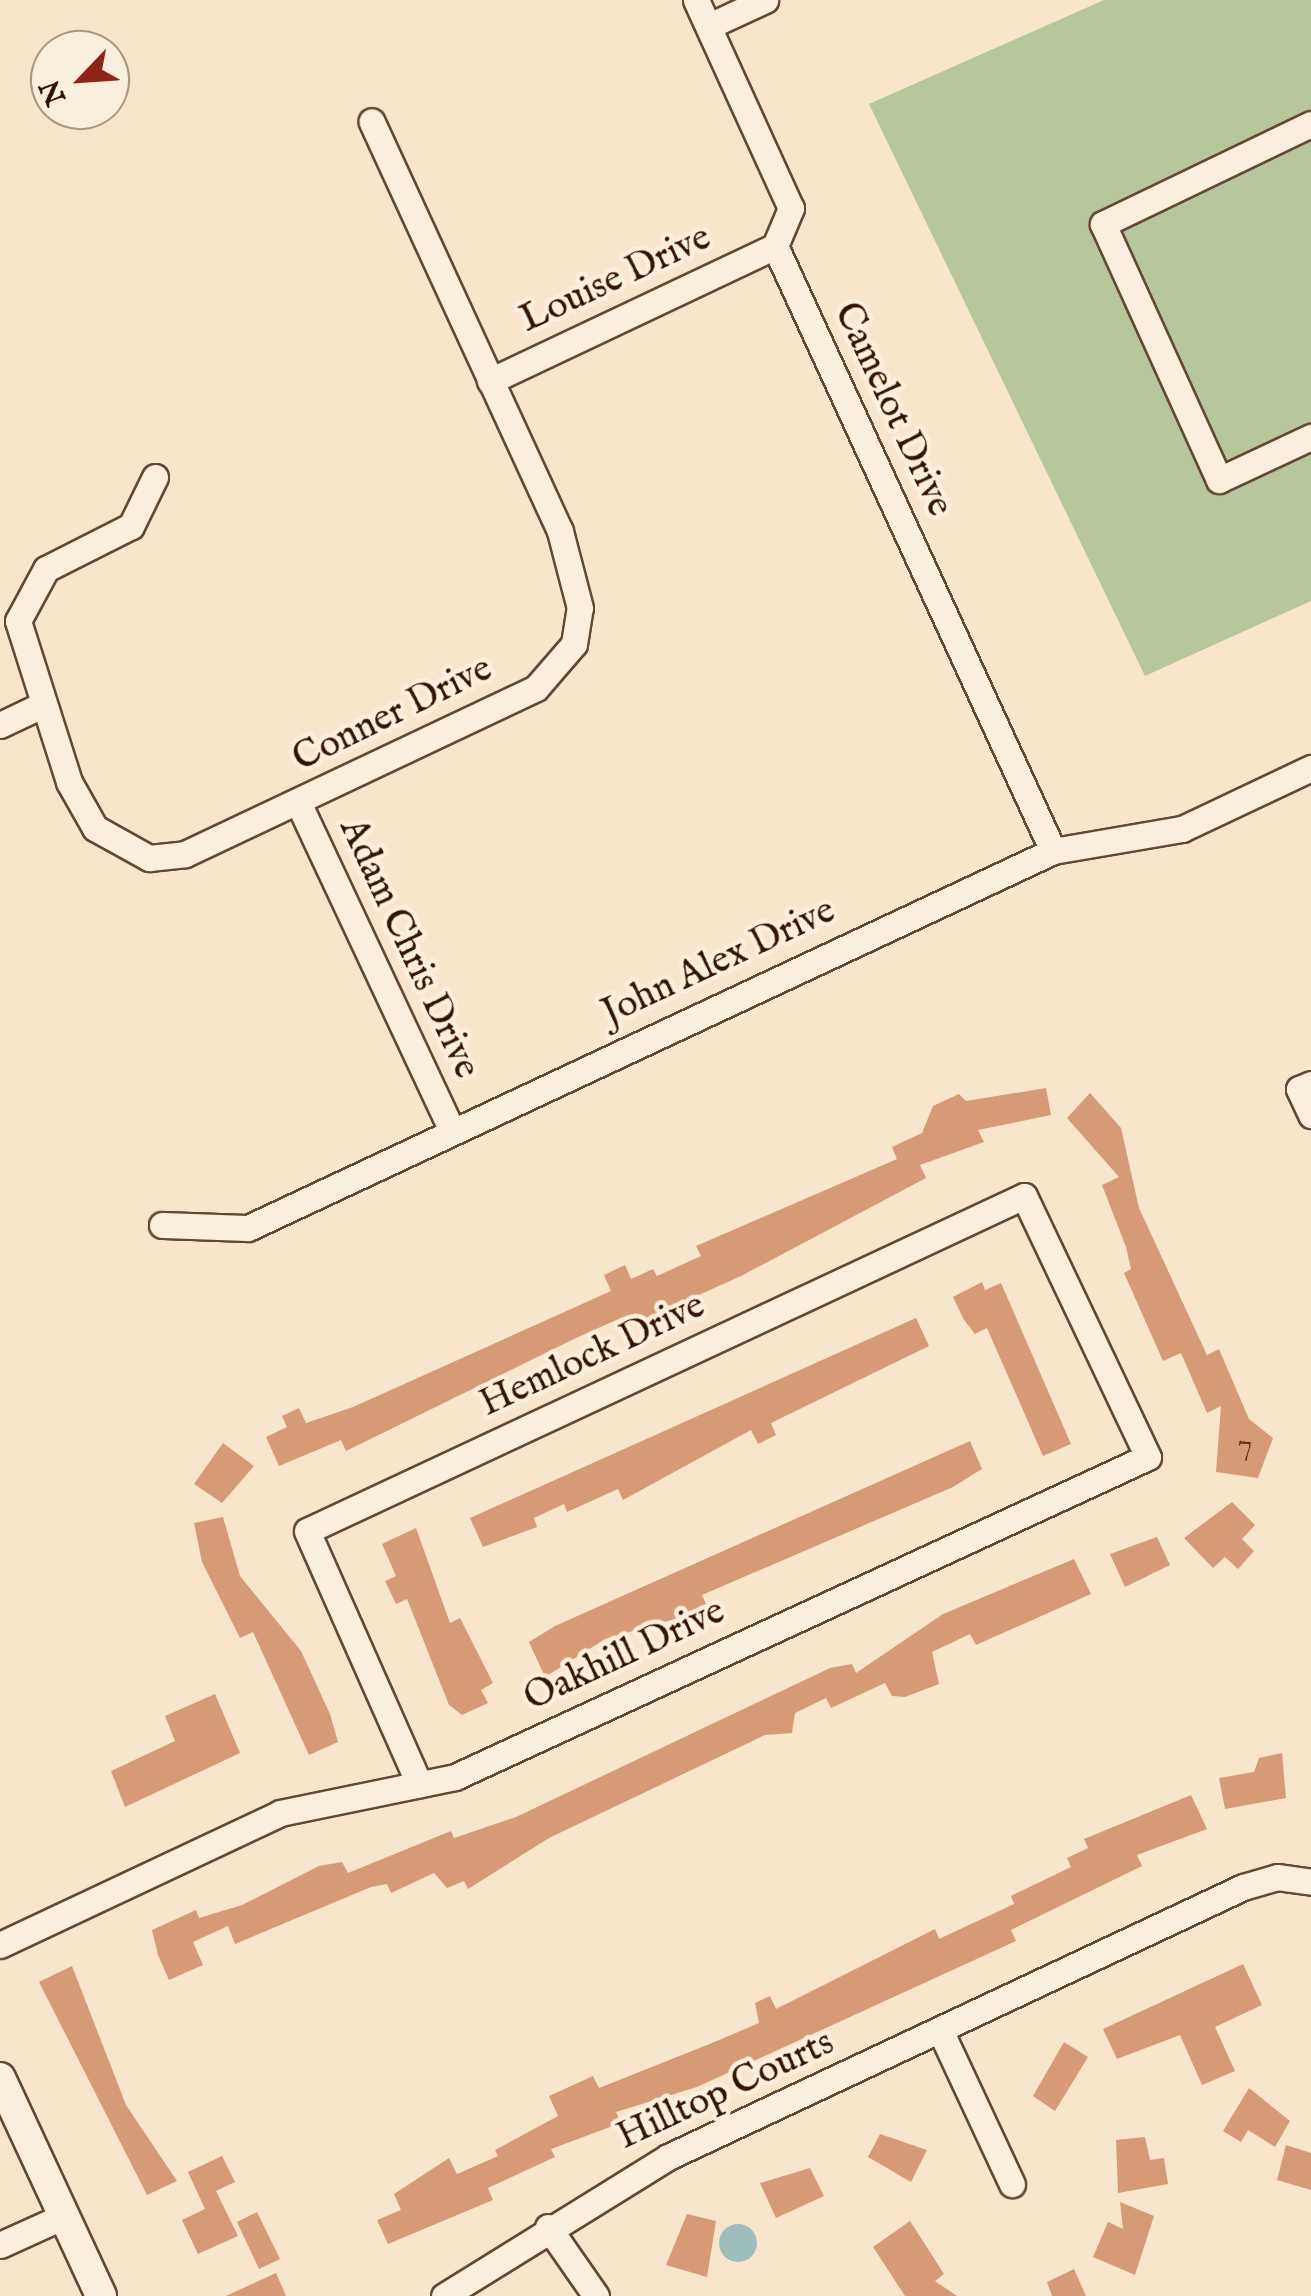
<!DOCTYPE html>
<html>
<head>
<meta charset="utf-8">
<style>
  body { margin:0 }
  #map { position:relative; width:1311px; height:2296px; overflow:hidden; background:#f7e5cc; font-family:"IM FELL English",serif }
  div>[style] { position:absolute }
  .green>* { inset:0; background:#b8c69c }
  .water>* { inset:0; background:#9ebebc }
  .round { border-radius:50% }
  .building>* { inset:0; background:#d69b76 }
  .roads { filter:drop-shadow(2px 0 #634934) drop-shadow(-2px 0 #634934) drop-shadow(0 2px #634934) drop-shadow(0 -2px #634934) }
  .minor>* { height:25px; margin:-12.5px; padding:0 12.5px; transform-origin:12.5px; border-radius:12.5px; background:#faeede }
  .tertiary>* { height:30px; margin:-15px; padding:0 15px; transform-origin:15px; border-radius:15px; background:#faeede }
  span { translate:-50% -50%; white-space:nowrap; text-align:center; line-height:1.15; -webkit-text-stroke:9px #faeede; paint-order:stroke }
  .number-label { font-size:32px; color:#5b361e }
  .number-label span { -webkit-text-stroke-width:0 }
  .street-label { font-size:38px; color:#321501 }
  .north { position:absolute; left:30px; top:30px; width:100px; height:100px; box-sizing:border-box; background:#faeede; border:2px solid #aa9786; border-radius:50%; rotate:245deg; font-size:28px; font-weight:700; line-height:40px; text-align:center; color:#321501 }
  .north::after { content:''; display:block; margin:auto; width:35px; height:45px; background:#8f2418; clip-path:polygon(50% 0,100% 100%,50% 72%,0 100%) }
</style>
</head>
<body>
<div id="map">
  <div class="green">
    <i style="clip-path:polygon(1104px 0,1311px 0,1311px 601px,1145px 676px,869px 104px)"></i>
  </div>
  <div class="water">
    <i class="round" style="left:719px;top:2224px;width:38px;height:38px"></i>
  </div>
  <div class="building">
    <i style="clip-path:polygon(1046px 1088px,1051px 1115px,978px 1130px,984px 1142px,920px 1165px,926px 1178px,741px 1276px,628px 1327px,623px 1317px,576px 1338px,346px 1451px,341px 1440px,279px 1466px,266px 1437px,287px 1427px,282px 1416px,299px 1408px,306px 1423px,353px 1407px,611px 1291px,604px 1275px,625px 1265px,631px 1279px,653px 1269px,657px 1276px,701px 1256px,696px 1246px,897px 1159px,892px 1147px,922px 1133px,933px 1106px,959px 1094px,966px 1101px)"></i>
    <i style="clip-path:polygon(1090px 1093px,1121px 1128px,1139px 1208px,1207px 1355px,1219px 1349px,1249px 1419px,1273px 1438px,1258px 1478px,1216px 1472px,1221px 1406px,1207px 1413px,1181px 1353px,1163px 1361px,1124px 1273px,1131px 1269px,1126px 1247px,1102px 1185px,1119px 1177px,1067px 1118px)"></i>
    <i style="clip-path:polygon(982px 1282px,985px 1290px,1001px 1283px,1071px 1444px,1043px 1456px,987px 1328px,975px 1334px,964px 1320px,953px 1297px)"></i>
    <i style="clip-path:polygon(916px 1318px,929px 1346px,771px 1423px,776px 1435px,758px 1444px,751px 1430px,623px 1500px,618px 1489px,567px 1512px,564px 1504px,534px 1518px,537px 1527px,483px 1547px,470px 1518px)"></i>
    <i style="clip-path:polygon(970px 1441px,982px 1469px,953px 1487px,702px 1595px,706px 1604px,675px 1619px,605px 1639px,545px 1677px,529px 1642px,555px 1626px)"></i>
    <i style="clip-path:polygon(223px 1443px,254px 1466px,222px 1503px,194px 1484px)"></i>
    <i style="clip-path:polygon(1232px 1502px,1255px 1525px,1242px 1539px,1254px 1551px,1238px 1569px,1225px 1557px,1213px 1568px,1184px 1538px)"></i>
    <i style="clip-path:polygon(223px 1517px,240px 1576px,301px 1651px,330px 1714px,338px 1742px,309px 1755px,253px 1632px,240px 1638px,202px 1562px,194px 1523px)"></i>
    <i style="clip-path:polygon(416px 1528px,450px 1623px,460px 1618px,493px 1683px,481px 1690px,488px 1703px,462px 1715px,449px 1705px,407px 1599px,396px 1604px,385px 1581px,396px 1576px,382px 1544px)"></i>
    <i style="clip-path:polygon(1157px 1537px,1170px 1565px,1125px 1587px,1110px 1554px)"></i>
    <i style="clip-path:polygon(1074px 1559px,1091px 1594px,976px 1645px,970px 1634px,932px 1652px,939px 1684px,905px 1697px,892px 1696px,885px 1683px,831px 1708px,826px 1698px,795px 1713px,792px 1733px,765px 1735px,549px 1838px,468px 1889px,464px 1881px,447px 1888px,434px 1873px,391px 1893px,387px 1884px,371px 1887px,235px 1944px,228px 1926px,193px 1942px,203px 1965px,169px 1980px,158px 1955px,152px 1930px,196px 1910px,199px 1918px,242px 1905px,319px 1866px,342px 1862px,348px 1873px,451px 1831px,454px 1838px,516px 1817px,830px 1668px,852px 1664px,856px 1673px,943px 1614px)"></i>
    <i style="clip-path:polygon(215px 1694px,240px 1753px,125px 1807px,111px 1771px,175px 1741px,165px 1716px)"></i>
    <i style="clip-path:polygon(1282px 1753px,1286px 1798px,1225px 1809px,1219px 1778px,1254px 1772px,1259px 1758px)"></i>
    <i style="clip-path:polygon(1191px 1795px,1207px 1829px,1137px 1855px,1142px 1866px,1011px 1930px,1016px 1941px,697px 2087px,616px 2112px,621px 2123px,551px 2149px,555px 2157px,488px 2188px,493px 2200px,388px 2244px,377px 2220px,401px 2210px,394px 2194px,449px 2158px,457px 2174px,498px 2156px,495px 2150px,558px 2116px,549px 2096px,593px 2076px,599px 2088px,712px 2043px,759px 2023px,755px 2003px,770px 1996px,776px 2009px,935px 1929px,939px 1939px,1014px 1904px,1011px 1896px,1071px 1867px,1067px 1858px,1088px 1848px,1084px 1839px)"></i>
    <i style="clip-path:polygon(1243px 1964px,1262px 2005px,1215px 2027px,1235px 2071px,1202px 2085px,1180px 2035px,1117px 2059px,1103px 2029px)"></i>
    <i style="clip-path:polygon(72px 1966px,126px 2105px,177px 2181px,147px 2195px,39px 1982px)"></i>
    <i style="clip-path:polygon(1064px 2042px,1088px 2057px,1055px 2111px,1033px 2096px)"></i>
    <i style="clip-path:polygon(1249px 2088px,1290px 2121px,1275px 2147px,1248px 2130px,1241px 2142px,1223px 2131px)"></i>
    <i style="clip-path:polygon(880px 2134px,927px 2150px,911px 2182px,868px 2157px)"></i>
    <i style="clip-path:polygon(1145px 2137px,1150px 2160px,1164px 2158px,1168px 2184px,1118px 2193px,1116px 2140px)"></i>
    <i style="clip-path:polygon(1286px 2145px,1311px 2153px,1311px 2190px,1277px 2180px)"></i>
    <i style="clip-path:polygon(222px 2156px,235px 2182px,216px 2191px,238px 2236px,198px 2254px,182px 2220px,205px 2209px,188px 2172px)"></i>
    <i style="clip-path:polygon(810px 2168px,824px 2196px,776px 2218px,760px 2183px)"></i>
    <i style="clip-path:polygon(1120px 2202px,1154px 2216px,1135px 2275px,1093px 2257px,1108px 2222px,1123px 2229px)"></i>
    <i style="clip-path:polygon(257px 2212px,280px 2259px,259px 2269px,237px 2222px)"></i>
    <i style="clip-path:polygon(687px 2214px,716px 2221px,707px 2277px,666px 2265px)"></i>
    <i style="clip-path:polygon(910px 2221px,944px 2274px,935px 2281px,957px 2296px,905px 2296px,873px 2247px)"></i>
    <i style="clip-path:polygon(1074px 2269px,1086px 2296px,1052px 2296px,1047px 2282px)"></i>
    <i style="clip-path:polygon(276px 2273px,286px 2296px,226px 2296px)"></i>
  </div>
  <div class="roads">
    <div class="minor">
      <i style="left:696px;top:0;width:229px;rotate:65.5deg"></i>
      <i style="left:791px;top:208px;width:41px;rotate:112.8deg"></i>
      <i style="left:775px;top:246px;width:666px;rotate:65.32deg"></i>
      <i style="left:709px;top:26px;width:62px;rotate:-24.9deg"></i>
      <i style="left:1311px;top:124px;width:231px;rotate:154.3deg"></i>
      <i style="left:1103px;top:224px;width:281px;rotate:65.6deg"></i>
      <i style="left:1219px;top:480px;width:102px;rotate:-25.1deg"></i>
      <i style="left:490px;top:381px;width:315px;rotate:-25.3deg"></i>
      <i style="left:155px;top:477px;width:55px;rotate:116.1deg"></i>
      <i style="left:131px;top:526px;width:95px;rotate:153.2deg"></i>
      <i style="left:46px;top:569px;width:59px;rotate:118.3deg"></i>
      <i style="left:18px;top:621px;width:169px;rotate:72.4deg"></i>
      <i style="left:69px;top:782px;width:53px;rotate:60.5deg"></i>
      <i style="left:95px;top:828px;width:62px;rotate:29.1deg"></i>
      <i style="left:149px;top:858px;width:36px;rotate:-6deg"></i>
      <i style="left:185px;top:854px;width:388px;rotate:-25.3deg"></i>
      <i style="left:536px;top:688px;width:58px;rotate:-49.2deg"></i>
      <i style="left:574px;top:644px;width:36px;rotate:-81deg"></i>
      <i style="left:580px;top:608px;width:80px;rotate:-104.6deg"></i>
      <i style="left:560px;top:531px;width:451px;rotate:-114.7deg"></i>
      <i style="left:0;top:725px;width:44px;rotate:-25.4deg"></i>
      <i style="left:298px;top:802px;width:359px;rotate:64.9deg"></i>
      <i style="left:1311px;top:1084px;width:13px;rotate:157deg"></i>
      <i style="left:1299px;top:1089px;width:29px;rotate:65deg"></i>
      <i style="left:162px;top:1225px;width:86px;rotate:2deg"></i>
      <i style="left:248px;top:1228px;width:889px;rotate:-25.09deg"></i>
      <i style="left:1053px;top:851px;width:131px;rotate:-9.7deg"></i>
      <i style="left:1182px;top:829px;width:143px;rotate:-25.3deg"></i>
      <i style="left:0;top:1945px;width:310px;rotate:-25.2deg"></i>
      <i style="left:280px;top:1813px;width:179px;rotate:-11.6deg"></i>
      <i style="left:455px;top:1777px;width:763px;rotate:-24.79deg"></i>
      <i style="left:1148px;top:1457px;width:289px;rotate:-115.4deg"></i>
      <i style="left:1024px;top:1196px;width:791px;rotate:154.96deg"></i>
      <i style="left:307px;top:1531px;width:277px;rotate:66.1deg"></i>
      <i style="left:941px;top:2032px;width:168px;rotate:65deg"></i>
      <i style="left:548px;top:2227px;width:84px;rotate:55.2deg"></i>
      <i style="left:0;top:2245px;width:70px;rotate:-24.4deg"></i>
      <i style="left:444px;top:2296px;width:264px;rotate:-31.8deg"></i>
      <i style="left:668px;top:2157px;width:635px;rotate:-25.15deg"></i>
      <i style="left:1243px;top:1887px;width:35px;rotate:-16deg"></i>
      <i style="left:1277px;top:1877px;width:34px;rotate:8deg"></i>
    </div>
    <div class="tertiary">
      <i style="left:0;top:2078px;width:240px;rotate:65.1deg"></i>
    </div>
  </div>
  <div class="number-label">
    <span style="left:1245px;top:1446px">7</span>
  </div>
  <div class="street-label">
    <span style="left:616px;top:280px;rotate:-25deg">Louise Drive</span>
    <span style="left:892px;top:410px;rotate:65deg">Camelot Drive</span>
    <span style="left:393px;top:715px;rotate:-26deg">Conner Drive</span>
    <span style="left:408px;top:949px;rotate:65deg">Adam Chris Drive</span>
    <span style="left:719px;top:963px;rotate:-25deg">John Alex Drive</span>
    <span style="left:593px;top:1356px;rotate:-25deg">Hemlock Drive</span>
    <span style="left:625px;top:1656px;rotate:-25deg">Oakhill Drive</span>
    <span style="left:726px;top:2091px;rotate:-25deg">Hilltop Courts</span>
  </div>
  <div class="north">N</div>
</div>
</body>
</html>
